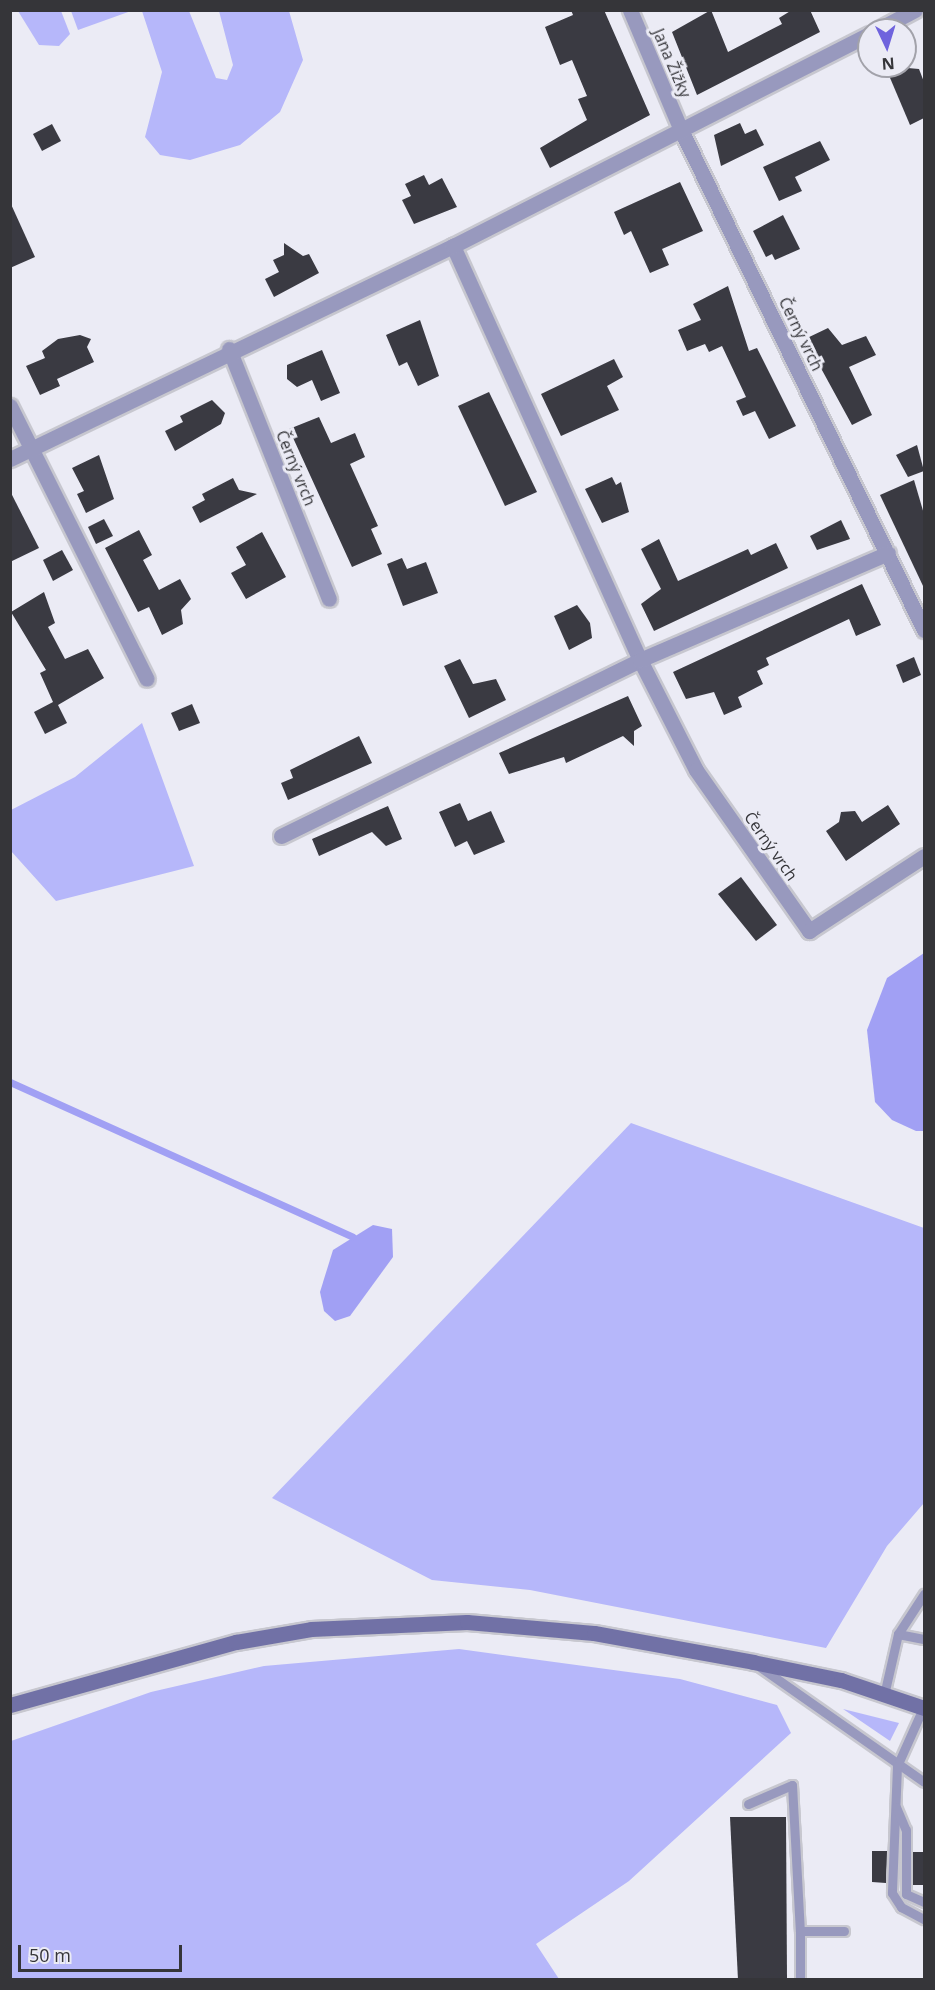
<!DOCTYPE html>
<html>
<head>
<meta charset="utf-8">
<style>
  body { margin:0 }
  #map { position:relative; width:935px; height:1990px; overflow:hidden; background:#ebebf5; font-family:"Open Sans",sans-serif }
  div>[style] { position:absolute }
  .green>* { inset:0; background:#b6b7fa }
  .water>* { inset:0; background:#a1a0f4 }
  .stream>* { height:7px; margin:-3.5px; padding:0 3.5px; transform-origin:3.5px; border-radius:3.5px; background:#a1a0f4 }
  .building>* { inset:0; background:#3a3a42 }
  .roads { filter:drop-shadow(2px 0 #c7c7cf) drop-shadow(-2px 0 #c7c7cf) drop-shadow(0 2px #c7c7cf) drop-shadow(0 -2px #c7c7cf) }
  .lane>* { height:9px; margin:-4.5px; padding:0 4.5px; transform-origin:4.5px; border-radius:4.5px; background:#9899be }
  .street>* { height:15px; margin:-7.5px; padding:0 7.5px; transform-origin:7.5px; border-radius:7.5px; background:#9899be }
  .secondary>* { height:15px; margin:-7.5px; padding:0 7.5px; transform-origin:7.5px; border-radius:7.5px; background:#7171a6 }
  span { translate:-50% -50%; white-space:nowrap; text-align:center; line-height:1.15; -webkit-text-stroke:6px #ebebf5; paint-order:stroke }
  .street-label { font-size:16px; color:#353539 }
  .frame { position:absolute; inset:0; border:12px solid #353539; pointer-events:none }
  .north { position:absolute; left:857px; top:18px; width:60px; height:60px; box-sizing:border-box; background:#ebebf5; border:2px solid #a2a2aa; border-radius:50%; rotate:176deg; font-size:16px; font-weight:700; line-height:24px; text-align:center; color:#353539 }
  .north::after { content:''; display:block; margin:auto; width:21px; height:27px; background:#6f63dd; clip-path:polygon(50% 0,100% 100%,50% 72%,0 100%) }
  .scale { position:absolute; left:18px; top:1945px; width:164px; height:27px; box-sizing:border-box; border:3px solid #353539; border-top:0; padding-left:8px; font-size:18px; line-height:21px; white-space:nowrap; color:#353539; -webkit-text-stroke:4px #ebebf5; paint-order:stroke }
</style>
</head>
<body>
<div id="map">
  <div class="green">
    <i style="clip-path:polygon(18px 11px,61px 11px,70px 34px,59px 46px,39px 45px)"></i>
    <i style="clip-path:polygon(71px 11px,71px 10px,131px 11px,78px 30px)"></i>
    <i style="clip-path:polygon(142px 11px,189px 11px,216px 78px,227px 80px,233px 65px,219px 11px,289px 11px,303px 60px,280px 112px,240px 145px,190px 160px,160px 155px,145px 137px,162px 72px)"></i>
    <i style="clip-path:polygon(142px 723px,194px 866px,56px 901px,11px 851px,11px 810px,75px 777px)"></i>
    <i style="clip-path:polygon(631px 1123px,924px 1228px,924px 1503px,887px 1546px,826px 1648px,530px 1590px,432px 1580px,272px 1498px)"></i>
    <i style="clip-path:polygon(459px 1649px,680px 1679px,777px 1705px,791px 1733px,629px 1881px,536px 1944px,559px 1979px,11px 1979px,11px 1741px,151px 1692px,264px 1666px)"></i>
    <i style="clip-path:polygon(843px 1709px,899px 1723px,890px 1741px)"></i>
  </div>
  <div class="water">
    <i style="clip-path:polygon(924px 953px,924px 1131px,916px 1131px,892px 1120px,875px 1102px,867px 1030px,887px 978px)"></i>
    <i style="clip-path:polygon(373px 1225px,392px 1229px,393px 1257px,350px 1316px,335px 1321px,324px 1311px,320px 1292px,333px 1250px)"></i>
  </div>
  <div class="stream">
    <i style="left:10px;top:1082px;width:376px;rotate:24.3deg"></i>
  </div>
  <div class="building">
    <i style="clip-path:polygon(571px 10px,604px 10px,650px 115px,550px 168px,540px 148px,587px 120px,578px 99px,587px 96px,572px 60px,560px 65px,545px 27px,573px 15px)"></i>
    <i style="clip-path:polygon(711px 10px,728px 52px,782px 24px,779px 18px,792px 10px,810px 10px,820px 32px,697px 95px,672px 32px)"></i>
    <i style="clip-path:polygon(885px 66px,919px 69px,924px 82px,924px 118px,910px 125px)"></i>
    <i style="clip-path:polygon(740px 123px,745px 134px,756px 129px,764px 145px,721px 166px,714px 135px)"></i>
    <i style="clip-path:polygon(52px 124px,61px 141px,42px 151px,33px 134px)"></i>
    <i style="clip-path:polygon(820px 141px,830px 160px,795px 177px,802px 191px,779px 201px,763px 167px)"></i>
    <i style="clip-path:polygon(424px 175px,429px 185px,442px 178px,457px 207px,414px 224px,402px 200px,411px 196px,405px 184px)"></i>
    <i style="clip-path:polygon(680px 182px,703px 231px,662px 249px,669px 265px,650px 273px,631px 231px,624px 235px,614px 212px)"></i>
    <i style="clip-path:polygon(10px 202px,35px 257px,10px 268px)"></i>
    <i style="clip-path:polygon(783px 215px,800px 249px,775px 260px,772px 254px,766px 257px,753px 231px)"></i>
    <i style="clip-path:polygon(284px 243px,303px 256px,309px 254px,319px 273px,274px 297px,265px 279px,279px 272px,273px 260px,284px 255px)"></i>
    <i style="clip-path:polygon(728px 286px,749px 351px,757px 348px,796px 426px,769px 439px,755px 411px,743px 416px,736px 401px,746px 397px,722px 346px,709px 352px,705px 344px,687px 351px,678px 330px,701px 320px,693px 304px)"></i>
    <i style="clip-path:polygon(420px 320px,439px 376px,418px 386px,407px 362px,399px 366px,386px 335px)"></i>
    <i style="clip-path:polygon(828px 328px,842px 345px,866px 336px,876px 355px,849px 367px,872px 415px,852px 425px,805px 339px)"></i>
    <i style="clip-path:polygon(80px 335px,91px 339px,87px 347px,94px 362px,57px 379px,60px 386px,40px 395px,26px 366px,45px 358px,42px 351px,58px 339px)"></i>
    <i style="clip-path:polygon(322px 350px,340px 393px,321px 401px,312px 380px,297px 387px,287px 379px,287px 365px)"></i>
    <i style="clip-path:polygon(614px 359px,623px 377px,607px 386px,619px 410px,561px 436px,541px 394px)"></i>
    <i style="clip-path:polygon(489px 392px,537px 492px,505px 506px,458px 406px)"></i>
    <i style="clip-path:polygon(212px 400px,225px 413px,221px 424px,175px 451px,165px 431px,183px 422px,180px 416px)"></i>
    <i style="clip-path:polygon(319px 417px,331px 443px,355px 433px,365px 457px,350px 464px,378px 526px,371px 529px,382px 554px,352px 567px,289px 429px)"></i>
    <i style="clip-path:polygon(917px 445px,924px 471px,908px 477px,896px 455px)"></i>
    <i style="clip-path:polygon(99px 455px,114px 499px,86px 513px,77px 494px,84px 491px,72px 468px)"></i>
    <i style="clip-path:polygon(612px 477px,616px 485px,621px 482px,629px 512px,602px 523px,585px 489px)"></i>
    <i style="clip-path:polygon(233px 478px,239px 490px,257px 494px,200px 523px,192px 507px,205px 500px,202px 494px)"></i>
    <i style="clip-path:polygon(914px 480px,924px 514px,924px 588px,880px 495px)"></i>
    <i style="clip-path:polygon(10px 491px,39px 548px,10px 562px)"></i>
    <i style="clip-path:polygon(104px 519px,113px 536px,96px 544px,88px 527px)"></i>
    <i style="clip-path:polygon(841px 520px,850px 539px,817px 550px,810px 536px)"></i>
    <i style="clip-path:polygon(139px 530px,152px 555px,143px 560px,159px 590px,180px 579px,191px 599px,181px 610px,183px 624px,162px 635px,149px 607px,138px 612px,105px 548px)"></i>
    <i style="clip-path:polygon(262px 532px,286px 577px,246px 599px,231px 573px,246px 565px,236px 547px)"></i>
    <i style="clip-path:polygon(659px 539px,678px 581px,748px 549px,751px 555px,776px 543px,788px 568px,654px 631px,641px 604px,661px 589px,641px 549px)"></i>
    <i style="clip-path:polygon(62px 550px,73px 570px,53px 581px,43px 560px)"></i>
    <i style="clip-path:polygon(402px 558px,407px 569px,426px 562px,438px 593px,403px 606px,387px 564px)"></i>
    <i style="clip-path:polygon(862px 584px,881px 625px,856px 636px,849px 619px,766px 658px,769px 665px,757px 671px,763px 684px,738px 697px,742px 707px,724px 715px,714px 692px,686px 699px,673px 672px)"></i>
    <i style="clip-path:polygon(44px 592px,55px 623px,48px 627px,65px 659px,88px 649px,104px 678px,58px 705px,67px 723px,45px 734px,34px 712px,53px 702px,40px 673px,46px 670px,11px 612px)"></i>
    <i style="clip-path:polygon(577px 605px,590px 623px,592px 638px,569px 650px,554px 616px)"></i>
    <i style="clip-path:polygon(914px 657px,921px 675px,903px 683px,896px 665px)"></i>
    <i style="clip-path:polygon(460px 659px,473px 684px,496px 679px,506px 700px,469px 718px,444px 666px)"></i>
    <i style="clip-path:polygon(628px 696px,642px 726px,634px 731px,634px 746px,623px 736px,566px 763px,564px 757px,509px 774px,499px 753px)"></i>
    <i style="clip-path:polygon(192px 704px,200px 723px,179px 731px,171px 713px)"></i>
    <i style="clip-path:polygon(359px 736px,372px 763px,288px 800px,281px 783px,293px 778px,290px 770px)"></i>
    <i style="clip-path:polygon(460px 803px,468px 821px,491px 811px,505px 842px,474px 855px,467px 841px,455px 847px,439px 812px)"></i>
    <i style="clip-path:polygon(888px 805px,900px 824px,846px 861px,826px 831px,839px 822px,841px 812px,855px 811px,862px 822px)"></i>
    <i style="clip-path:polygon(388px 806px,402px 839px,386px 846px,372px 832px,319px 856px,312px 839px)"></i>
    <i style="clip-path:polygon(741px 877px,777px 925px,756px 941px,718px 894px)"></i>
    <i style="clip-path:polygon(730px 1817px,786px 1817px,787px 1980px,738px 1980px)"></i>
    <i style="clip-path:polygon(872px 1851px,887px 1851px,886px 1883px,872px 1882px)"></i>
    <i style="clip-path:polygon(913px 1852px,924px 1852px,924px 1885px,913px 1885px)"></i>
  </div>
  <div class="roads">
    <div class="lane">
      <i style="left:898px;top:1634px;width:26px;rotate:11deg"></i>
      <i style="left:760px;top:1667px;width:200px;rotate:35deg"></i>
      <i style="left:884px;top:1695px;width:63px;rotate:-77.1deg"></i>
      <i style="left:898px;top:1634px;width:48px;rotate:-57deg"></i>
      <i style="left:923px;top:1708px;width:64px;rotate:114.1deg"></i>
      <i style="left:897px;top:1766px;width:127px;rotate:92.3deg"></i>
      <i style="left:892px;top:1893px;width:17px;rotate:57deg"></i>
      <i style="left:901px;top:1907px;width:26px;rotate:28deg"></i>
      <i style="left:748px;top:1804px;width:48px;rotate:-23.4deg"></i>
      <i style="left:792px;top:1785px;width:146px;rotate:86.9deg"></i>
      <i style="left:896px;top:1807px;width:25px;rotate:67deg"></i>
      <i style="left:906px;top:1830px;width:64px;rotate:90deg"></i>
      <i style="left:906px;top:1894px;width:20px;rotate:24deg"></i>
      <i style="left:800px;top:1980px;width:49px;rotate:-90deg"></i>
      <i style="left:800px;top:1931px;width:44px"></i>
    </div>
    <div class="street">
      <i style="left:630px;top:10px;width:130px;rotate:67deg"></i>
      <i style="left:681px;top:130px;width:556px;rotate:64.08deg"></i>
      <i style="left:877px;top:30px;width:43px;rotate:-27.8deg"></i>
      <i style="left:453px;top:246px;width:454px;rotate:65.7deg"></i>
      <i style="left:640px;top:660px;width:123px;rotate:63deg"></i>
      <i style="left:696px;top:770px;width:197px;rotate:54.9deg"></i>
      <i style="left:809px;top:931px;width:137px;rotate:-33.1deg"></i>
      <i style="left:229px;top:349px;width:269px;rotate:68.2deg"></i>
      <i style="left:10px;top:406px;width:305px;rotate:63.4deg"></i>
      <i style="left:10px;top:459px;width:492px;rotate:-25.7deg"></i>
      <i style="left:453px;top:246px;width:467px;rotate:-27deg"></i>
      <i style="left:281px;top:836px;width:400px;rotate:-26.1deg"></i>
      <i style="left:640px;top:660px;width:270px;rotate:-23.3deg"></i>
    </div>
    <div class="secondary">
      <i style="left:10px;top:1705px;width:235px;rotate:-15.6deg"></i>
      <i style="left:236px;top:1642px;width:76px;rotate:-9.8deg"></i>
      <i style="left:311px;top:1629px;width:156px;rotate:-2.6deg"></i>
      <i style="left:467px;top:1622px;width:127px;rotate:5deg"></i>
      <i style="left:594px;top:1633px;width:162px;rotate:10.3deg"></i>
      <i style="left:753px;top:1662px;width:90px;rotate:11.6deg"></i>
      <i style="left:841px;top:1680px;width:88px;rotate:18.6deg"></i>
    </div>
  </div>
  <div class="street-label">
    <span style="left:672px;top:63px;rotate:67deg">Jana Žižky</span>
    <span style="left:801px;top:334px;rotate:64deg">Černý vrch</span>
    <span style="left:296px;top:468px;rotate:68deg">Černý vrch</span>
    <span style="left:771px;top:846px;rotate:55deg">Černý vrch</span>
  </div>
  <div class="frame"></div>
  <div class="north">N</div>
  <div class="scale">50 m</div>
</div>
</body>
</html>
